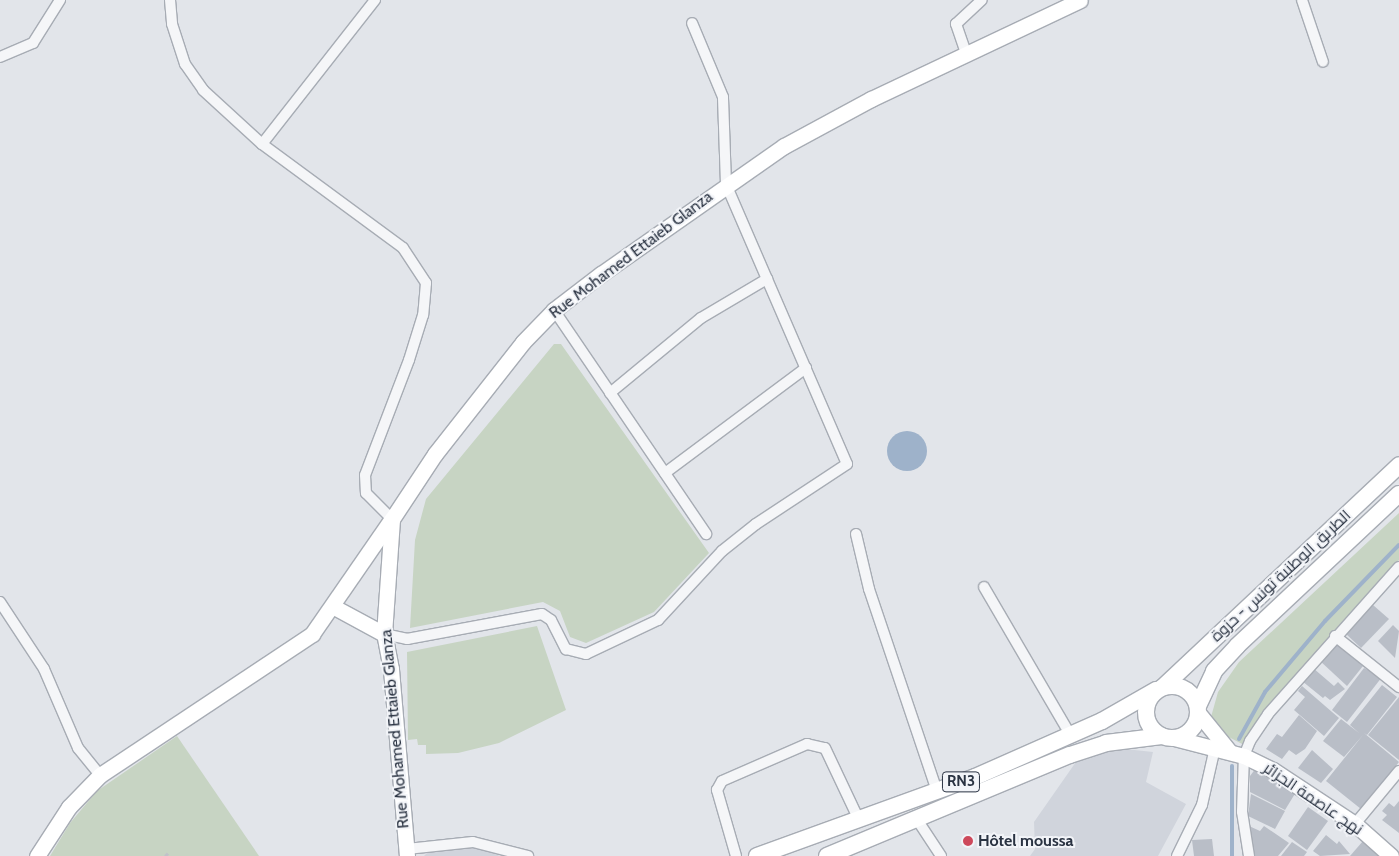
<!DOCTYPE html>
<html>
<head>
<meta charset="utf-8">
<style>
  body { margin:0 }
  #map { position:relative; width:1399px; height:856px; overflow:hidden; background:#e2e5ea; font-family:Cabin,Cairo,sans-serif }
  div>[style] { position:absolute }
  .built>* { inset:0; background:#d0d4dc }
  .green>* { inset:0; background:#c7d4c3 }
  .water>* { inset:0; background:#9eb2ca }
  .round { border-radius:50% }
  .stream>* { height:4px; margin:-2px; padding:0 2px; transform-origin:2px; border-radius:2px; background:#9eb2ca }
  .building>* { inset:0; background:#b9bec7 }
  .path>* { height:2.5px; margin-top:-1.25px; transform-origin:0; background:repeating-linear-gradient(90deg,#c0c3c9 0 4px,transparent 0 8px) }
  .roads { filter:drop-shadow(1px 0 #a7acb4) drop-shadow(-1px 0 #a7acb4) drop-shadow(0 1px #a7acb4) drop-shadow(0 -1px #a7acb4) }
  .street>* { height:10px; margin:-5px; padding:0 5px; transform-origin:5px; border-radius:5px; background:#f5f6f8 }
  .secondary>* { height:15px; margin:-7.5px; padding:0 7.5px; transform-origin:7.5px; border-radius:7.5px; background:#fff }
  .primary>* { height:16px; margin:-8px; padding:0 8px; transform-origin:8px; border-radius:8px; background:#fff }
  .primary>.ring { margin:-8px; padding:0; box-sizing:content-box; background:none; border:16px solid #fff; border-radius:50% }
  .dots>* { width:14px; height:14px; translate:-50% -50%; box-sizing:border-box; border:2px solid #f2f4f8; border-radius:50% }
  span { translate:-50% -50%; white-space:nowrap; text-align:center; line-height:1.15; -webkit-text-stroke:4px #f2f4f8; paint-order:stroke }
  .shield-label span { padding:1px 4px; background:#f2f4f8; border:1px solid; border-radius:4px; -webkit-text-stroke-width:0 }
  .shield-label { font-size:15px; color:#2a3342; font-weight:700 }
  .street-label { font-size:16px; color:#2a3342 }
  .poi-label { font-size:16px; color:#2a3342; font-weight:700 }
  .left { translate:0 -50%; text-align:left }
</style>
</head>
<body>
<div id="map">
  <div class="built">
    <i style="clip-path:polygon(1116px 748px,1153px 752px,1146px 782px,1186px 804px,1158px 856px,1030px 856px,1035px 849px,1034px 822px,1078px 759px)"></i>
    <i style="clip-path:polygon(472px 845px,500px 856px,424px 856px,432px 848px)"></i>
  </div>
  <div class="green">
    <i style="clip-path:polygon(554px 344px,561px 344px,709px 553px,654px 612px,586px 643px,570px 637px,560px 611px,543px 602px,410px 628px,415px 540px,426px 499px)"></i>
    <i style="clip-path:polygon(1399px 513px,1399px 560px,1267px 710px,1246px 746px,1221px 733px,1211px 717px,1218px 692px,1239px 662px)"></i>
    <i style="clip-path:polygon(537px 626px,566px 710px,499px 743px,458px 753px,426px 754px,426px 745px,418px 745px,417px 739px,408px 740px,407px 652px)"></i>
    <i style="clip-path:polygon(177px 736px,259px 856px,50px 856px,70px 823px,97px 791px)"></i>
  </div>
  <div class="water">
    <i class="round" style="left:887px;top:431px;width:40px;height:40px"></i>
  </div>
  <div class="stream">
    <i style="left:1239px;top:739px;width:54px;rotate:-61deg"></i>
    <i style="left:1265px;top:692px;width:93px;rotate:-49.8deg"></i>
    <i style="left:1325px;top:621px;width:106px;rotate:-45.8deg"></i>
    <i style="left:1232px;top:766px;width:90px;rotate:90deg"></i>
  </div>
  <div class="building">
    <i style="clip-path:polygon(1373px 605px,1389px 619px,1361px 648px,1345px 633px)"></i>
    <i style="clip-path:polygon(1393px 625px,1399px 631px,1395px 658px,1378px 641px)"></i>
    <i style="clip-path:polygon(1334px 642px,1363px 666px,1347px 686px,1319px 660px)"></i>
    <i style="clip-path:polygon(1313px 668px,1334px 686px,1338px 682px,1345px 689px,1330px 700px,1325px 696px,1323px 698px,1302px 681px)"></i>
    <i style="clip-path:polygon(1364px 668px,1382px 677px,1347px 722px,1332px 710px)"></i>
    <i style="clip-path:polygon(1382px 685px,1397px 697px,1367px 735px,1364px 733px,1399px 762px,1361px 809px,1326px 781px,1363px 735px,1344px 757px,1323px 741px,1341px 719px,1359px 733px,1350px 725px)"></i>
    <i style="clip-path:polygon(1302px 686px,1339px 718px,1324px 736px,1294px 710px,1305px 697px,1298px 691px)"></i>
    <i style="clip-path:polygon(1399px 697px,1399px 760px,1368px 735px)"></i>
    <i style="clip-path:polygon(1299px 715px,1317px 731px,1305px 749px,1296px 755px,1289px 750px,1282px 759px,1266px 749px,1277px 734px,1282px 737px)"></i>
    <i style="clip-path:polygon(1312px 750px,1333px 769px,1321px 783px,1298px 768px)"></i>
    <i style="clip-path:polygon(1256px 768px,1296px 792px,1285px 810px,1250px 792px,1250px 776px)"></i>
    <i style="clip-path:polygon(1251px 794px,1285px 811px,1275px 829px,1248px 816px)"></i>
    <i style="clip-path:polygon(1399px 801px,1399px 833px,1382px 820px,1387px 815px,1382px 811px,1389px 803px,1394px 807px)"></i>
    <i style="clip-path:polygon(1308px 807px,1328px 821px,1307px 850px,1288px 836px)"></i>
    <i style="clip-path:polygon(1249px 826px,1260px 831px,1264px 826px,1289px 843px,1278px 856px,1254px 856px,1247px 851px)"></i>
    <i style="clip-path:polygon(1326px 835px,1337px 844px,1339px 841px,1350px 854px,1320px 856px,1313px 851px)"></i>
    <i style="clip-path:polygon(1212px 839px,1214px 856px,1194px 856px,1192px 840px)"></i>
    <i style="clip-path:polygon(1363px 841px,1379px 856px,1350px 856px)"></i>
    <i style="clip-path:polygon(1292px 842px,1307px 852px,1304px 856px,1281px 856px)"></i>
  </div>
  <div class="path">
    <i style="left:165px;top:856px;width:4px;rotate:-45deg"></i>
  </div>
  <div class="roads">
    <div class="street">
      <i style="left:170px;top:0;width:24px;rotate:85deg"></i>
      <i style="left:172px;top:24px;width:42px;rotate:72deg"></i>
      <i style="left:185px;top:64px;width:32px;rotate:55deg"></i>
      <i style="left:203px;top:90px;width:80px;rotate:42.5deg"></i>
      <i style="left:375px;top:0;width:183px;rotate:128.1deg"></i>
      <i style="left:262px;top:144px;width:175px;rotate:36.4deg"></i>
      <i style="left:403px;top:248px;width:42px;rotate:56.7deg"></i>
      <i style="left:426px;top:283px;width:32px;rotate:95deg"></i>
      <i style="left:423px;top:315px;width:47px;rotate:107.3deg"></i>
      <i style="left:409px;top:360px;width:123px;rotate:110.9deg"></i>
      <i style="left:365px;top:475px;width:18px;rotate:87deg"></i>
      <i style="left:366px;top:493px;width:37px;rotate:45deg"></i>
      <i style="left:1302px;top:0;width:65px;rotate:71.3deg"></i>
      <i style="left:966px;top:53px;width:31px;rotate:-109deg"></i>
      <i style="left:956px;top:24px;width:35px;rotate:-43deg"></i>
      <i style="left:0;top:57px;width:36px;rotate:-23deg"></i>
      <i style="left:33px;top:43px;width:51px;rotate:-57.9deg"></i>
      <i style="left:554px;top:310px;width:271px;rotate:55.8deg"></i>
      <i style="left:610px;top:393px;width:118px;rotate:-39.5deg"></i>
      <i style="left:701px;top:318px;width:77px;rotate:-30.6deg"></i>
      <i style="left:665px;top:473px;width:176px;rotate:-36.7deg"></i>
      <i style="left:856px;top:534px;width:57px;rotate:76.7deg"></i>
      <i style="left:869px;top:589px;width:213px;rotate:71.4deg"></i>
      <i style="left:984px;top:587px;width:173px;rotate:59.7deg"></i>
      <i style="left:0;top:602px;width:80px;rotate:56.7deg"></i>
      <i style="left:44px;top:669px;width:86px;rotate:66.7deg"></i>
      <i style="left:78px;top:748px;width:35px;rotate:51deg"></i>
      <i style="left:384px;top:634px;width:24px;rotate:12deg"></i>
      <i style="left:407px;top:639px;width:137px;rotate:-10.5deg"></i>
      <i style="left:542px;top:614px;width:11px;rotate:34deg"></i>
      <i style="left:551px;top:620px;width:33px;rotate:63deg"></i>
      <i style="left:566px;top:649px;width:21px;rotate:14deg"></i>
      <i style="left:586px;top:654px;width:80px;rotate:-25.3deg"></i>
      <i style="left:658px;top:620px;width:94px;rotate:-47.2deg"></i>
      <i style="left:722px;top:551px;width:43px;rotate:-38.5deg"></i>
      <i style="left:756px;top:524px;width:109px;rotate:-33.4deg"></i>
      <i style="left:847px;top:464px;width:305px;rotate:-113.4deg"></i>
      <i style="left:726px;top:184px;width:87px;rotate:-92deg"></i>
      <i style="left:723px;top:97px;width:80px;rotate:-112.7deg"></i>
      <i style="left:1335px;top:636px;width:82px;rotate:38.6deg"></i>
      <i style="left:918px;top:821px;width:42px;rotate:56.7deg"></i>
      <i style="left:1355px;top:824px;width:69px;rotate:-50.3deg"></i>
      <i style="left:407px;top:849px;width:66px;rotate:-6.1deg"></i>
      <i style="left:473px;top:842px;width:57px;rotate:14.3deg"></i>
      <i style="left:736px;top:856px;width:69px;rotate:-106.1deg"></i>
      <i style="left:717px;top:790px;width:10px;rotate:-61deg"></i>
      <i style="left:722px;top:781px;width:93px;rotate:-23.5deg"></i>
      <i style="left:807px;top:744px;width:18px;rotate:13deg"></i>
      <i style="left:825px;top:748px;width:80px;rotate:64.7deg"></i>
      <i style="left:1177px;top:856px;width:57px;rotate:-63.9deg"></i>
      <i style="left:1202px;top:805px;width:58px;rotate:-77.2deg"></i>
      <i style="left:1249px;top:856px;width:45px;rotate:-99deg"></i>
      <i style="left:1242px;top:812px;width:56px;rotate:-88deg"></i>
      <i style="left:1244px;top:756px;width:16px;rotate:-68deg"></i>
      <i style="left:1250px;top:741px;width:32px;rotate:-56deg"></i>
      <i style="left:1268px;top:714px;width:197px;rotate:-48.3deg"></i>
    </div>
    <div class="secondary">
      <i style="left:334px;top:607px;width:57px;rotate:28.4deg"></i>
      <i style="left:1199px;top:714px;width:48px;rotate:51deg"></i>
      <i style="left:1174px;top:738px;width:72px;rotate:14.4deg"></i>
      <i style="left:1244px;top:756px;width:32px;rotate:26deg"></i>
      <i style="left:1273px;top:770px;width:98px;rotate:33.4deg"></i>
      <i style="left:1355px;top:824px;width:48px;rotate:41.6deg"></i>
      <i style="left:37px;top:856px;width:59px;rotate:-56.9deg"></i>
      <i style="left:69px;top:807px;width:45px;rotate:-45.9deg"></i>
      <i style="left:100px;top:775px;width:255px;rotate:-33.6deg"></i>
      <i style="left:312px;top:634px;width:139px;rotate:-55.3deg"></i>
      <i style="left:407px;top:856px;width:188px;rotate:-94.9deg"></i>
      <i style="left:391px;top:669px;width:36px;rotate:-101deg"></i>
      <i style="left:384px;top:634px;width:115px;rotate:-86deg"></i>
      <i style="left:392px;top:519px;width:78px;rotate:-56.5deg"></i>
      <i style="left:435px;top:454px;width:142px;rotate:-51.8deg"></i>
      <i style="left:523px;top:342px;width:45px;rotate:-45.9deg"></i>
      <i style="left:554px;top:310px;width:59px;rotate:-37.5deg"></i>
      <i style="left:601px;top:274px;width:223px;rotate:-35deg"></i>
      <i style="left:784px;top:146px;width:99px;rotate:-28.4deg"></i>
      <i style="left:871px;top:99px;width:231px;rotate:-25.3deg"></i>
    </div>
    <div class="primary">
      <i class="ring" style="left:1146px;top:686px;width:36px;height:36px"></i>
      <i style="left:1163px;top:687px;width:324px;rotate:-43.2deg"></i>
      <i style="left:1198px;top:706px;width:38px;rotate:-65deg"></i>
      <i style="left:1214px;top:671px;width:34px;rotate:-47deg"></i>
      <i style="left:1237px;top:646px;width:222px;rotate:-43.2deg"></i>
      <i style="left:757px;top:856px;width:232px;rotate:-19.9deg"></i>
      <i style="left:975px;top:777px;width:139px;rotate:-23.8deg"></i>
      <i style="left:1102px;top:721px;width:62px;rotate:-29.9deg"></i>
      <i style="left:827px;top:856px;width:263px;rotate:-22.6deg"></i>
      <i style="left:1070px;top:755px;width:38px;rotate:-18deg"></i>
      <i style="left:1106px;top:743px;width:56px;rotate:-7.1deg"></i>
    </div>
  </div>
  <div class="dots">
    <i style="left:968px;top:841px;background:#cd495b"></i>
  </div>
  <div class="shield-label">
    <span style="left:961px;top:782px">RN3</span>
  </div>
  <div class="street-label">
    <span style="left:631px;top:255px;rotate:-37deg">Rue Mohamed Ettaieb Glanza</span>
    <span style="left:1281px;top:576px;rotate:-43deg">الطريق الوطنية تونس - حزوة</span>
    <span style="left:395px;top:729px;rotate:-95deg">Rue Mohamed Ettaieb Glanza</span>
    <span style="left:1313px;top:799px;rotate:34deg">نهج عاصمة الجزائر</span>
  </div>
  <div class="poi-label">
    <span class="left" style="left:978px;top:841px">Hôtel moussa</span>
  </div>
</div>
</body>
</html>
